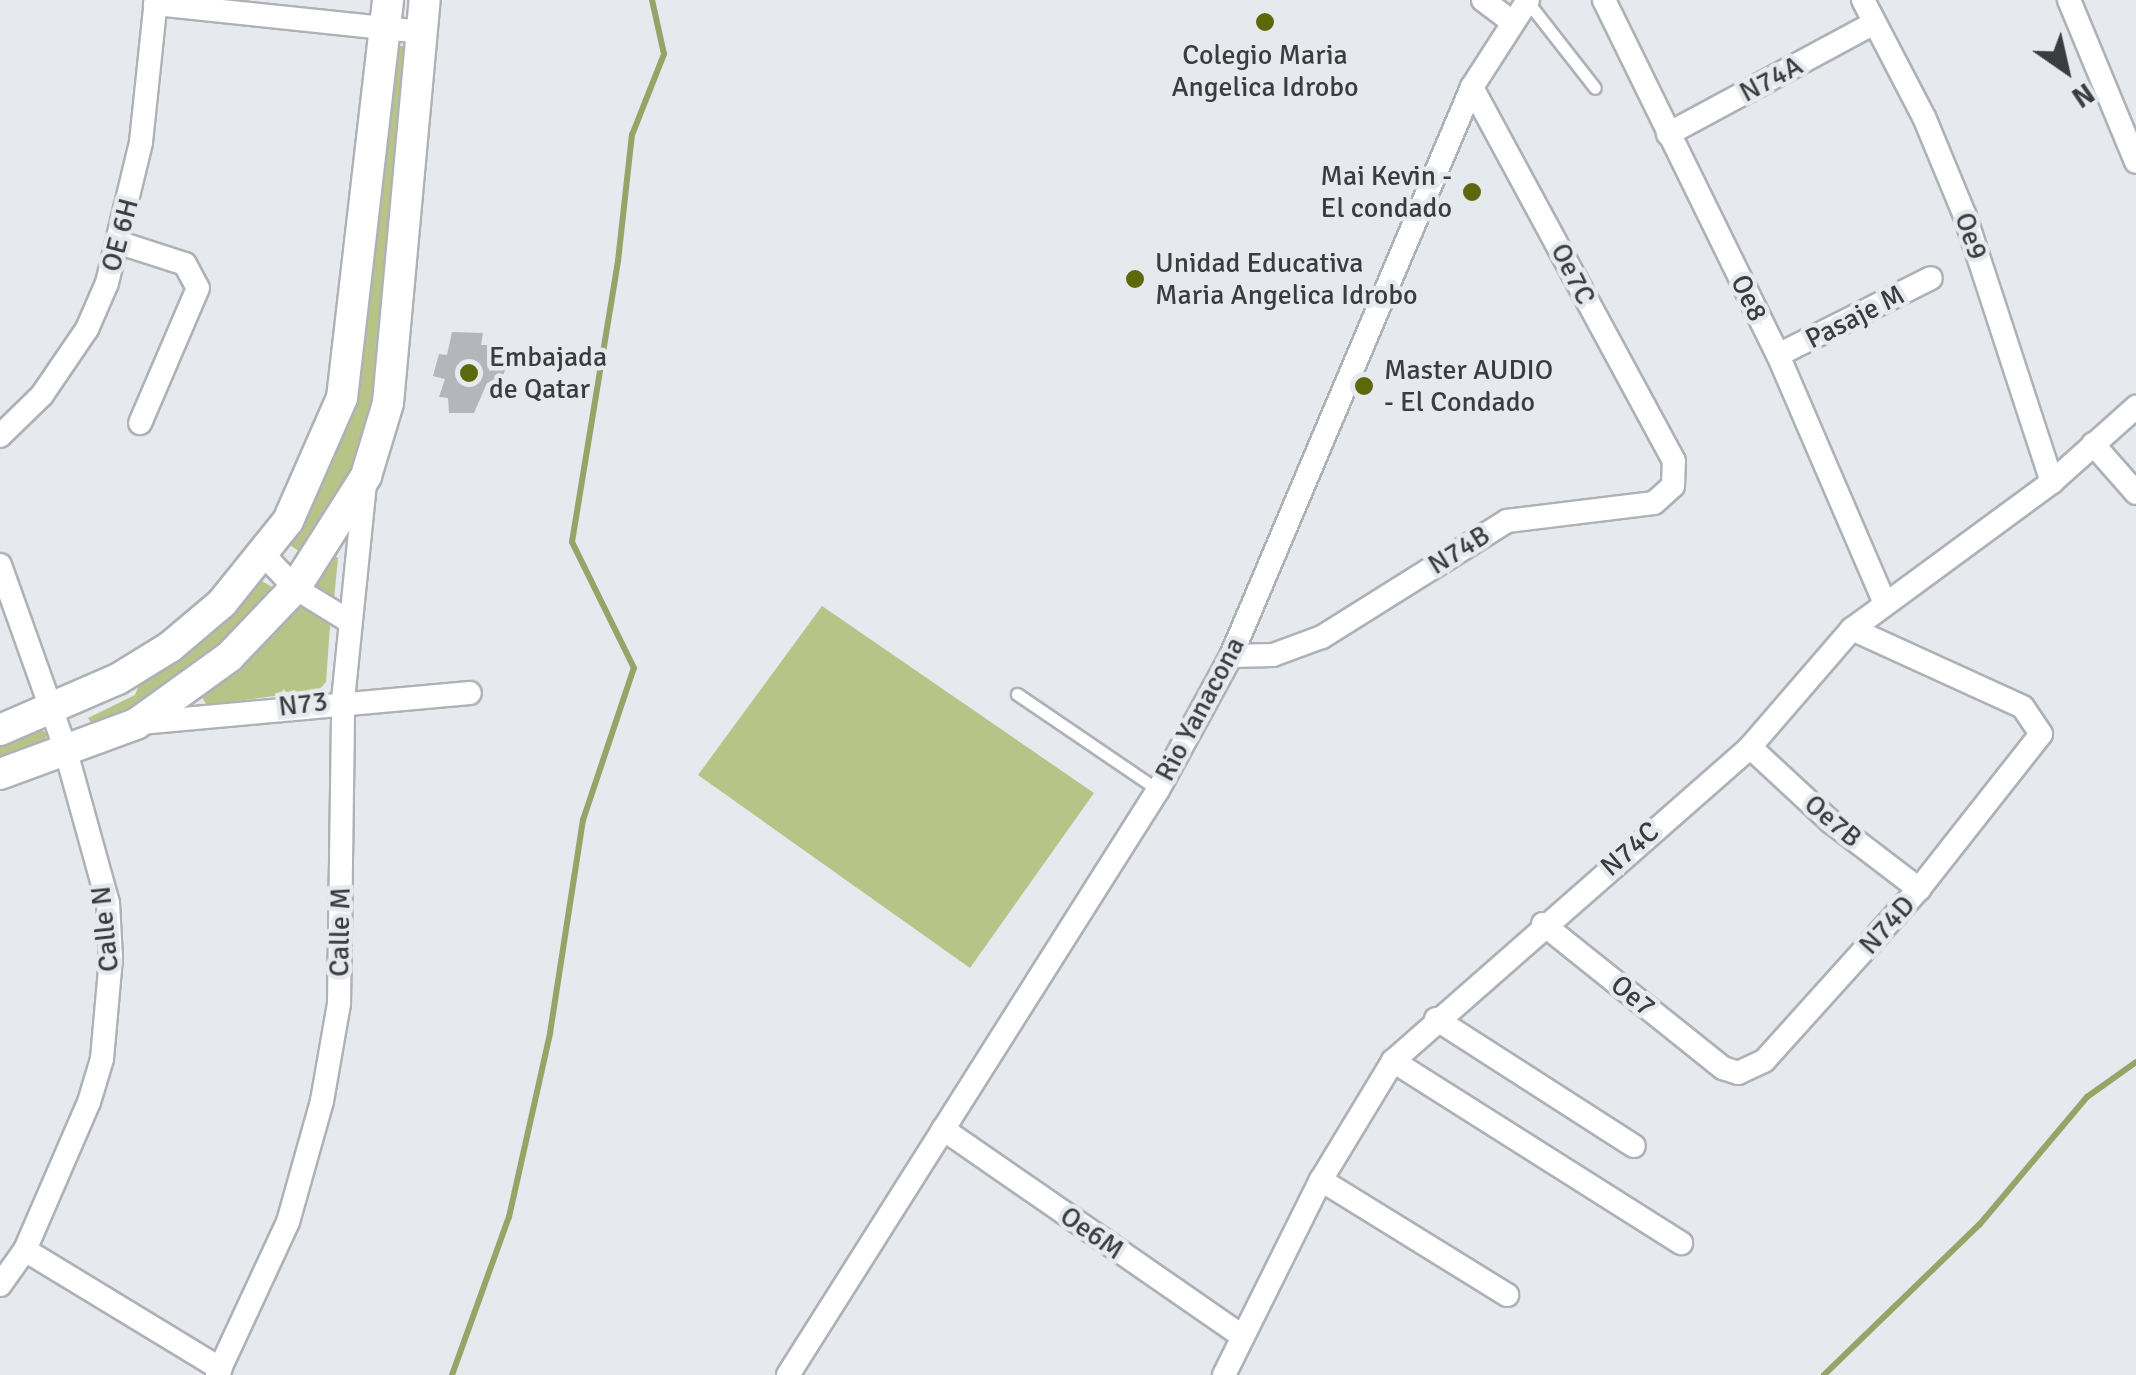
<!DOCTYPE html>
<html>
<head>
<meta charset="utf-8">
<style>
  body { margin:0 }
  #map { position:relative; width:2136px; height:1375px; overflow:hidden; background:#e6e9ee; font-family:Signika,sans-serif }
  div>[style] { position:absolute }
  .green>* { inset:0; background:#b8c388 }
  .stream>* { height:6px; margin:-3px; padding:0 3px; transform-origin:3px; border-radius:3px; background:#98a368 }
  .building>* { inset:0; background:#b3b6bb }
  .roads { filter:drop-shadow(2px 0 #aeb2b7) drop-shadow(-2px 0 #aeb2b7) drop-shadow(0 2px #aeb2b7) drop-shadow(0 -2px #aeb2b7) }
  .lane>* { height:11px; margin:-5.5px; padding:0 5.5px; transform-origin:5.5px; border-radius:5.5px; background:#fff }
  .street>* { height:22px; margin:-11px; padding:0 11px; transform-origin:11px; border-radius:11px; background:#fff }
  .secondary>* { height:30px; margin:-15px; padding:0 15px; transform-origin:15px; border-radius:15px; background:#fff }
  .dots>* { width:28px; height:28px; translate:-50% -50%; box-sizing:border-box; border:5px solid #e6e9ee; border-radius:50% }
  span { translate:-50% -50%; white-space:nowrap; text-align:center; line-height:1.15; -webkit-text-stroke:9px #e6e9ee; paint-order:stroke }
  .poi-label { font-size:28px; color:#3b3c3e }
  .right { translate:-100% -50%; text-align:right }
  .left { translate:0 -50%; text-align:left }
  .street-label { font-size:28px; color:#3b3c3e }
  .north { position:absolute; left:2016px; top:20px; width:100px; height:100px; -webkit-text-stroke:8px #e6e9ee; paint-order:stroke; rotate:146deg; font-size:28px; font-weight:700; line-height:40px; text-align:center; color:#3b3c3e }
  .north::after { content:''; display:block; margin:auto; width:35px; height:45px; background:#3b3c3e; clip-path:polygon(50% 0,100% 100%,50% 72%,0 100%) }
</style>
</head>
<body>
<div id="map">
  <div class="green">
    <i style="clip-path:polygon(393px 45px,414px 47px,374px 421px,351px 483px,306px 556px,287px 543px,317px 491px)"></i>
    <i style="clip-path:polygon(331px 553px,338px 558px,334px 599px,310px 585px)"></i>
    <i style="clip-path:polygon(260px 580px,281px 592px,245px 629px,131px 712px,94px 728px,88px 718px,135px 695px,142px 677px)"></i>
    <i style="clip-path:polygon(312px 605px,325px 613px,330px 627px,326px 682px,319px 690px,207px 705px,199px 693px,295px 606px)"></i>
    <i style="clip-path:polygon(822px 606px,1094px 793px,970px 968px,698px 775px)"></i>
    <i style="clip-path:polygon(36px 727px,48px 734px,41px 747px,0 763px,0 742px)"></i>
  </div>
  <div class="stream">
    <i style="left:452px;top:1375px;width:168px;rotate:-70.2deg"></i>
    <i style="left:509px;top:1217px;width:189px;rotate:-77.4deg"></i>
    <i style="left:550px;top:1033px;width:216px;rotate:-81.2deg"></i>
    <i style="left:583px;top:820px;width:160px;rotate:-71.5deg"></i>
    <i style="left:634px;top:668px;width:140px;rotate:-116.2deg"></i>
    <i style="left:572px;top:542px;width:285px;rotate:-80.7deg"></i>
    <i style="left:618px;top:261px;width:127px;rotate:-83.7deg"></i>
    <i style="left:632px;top:135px;width:87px;rotate:-68.4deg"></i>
    <i style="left:664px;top:54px;width:55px;rotate:-102.5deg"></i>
    <i style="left:1824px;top:1375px;width:217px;rotate:-44.1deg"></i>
    <i style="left:1980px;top:1224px;width:166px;rotate:-49.9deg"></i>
    <i style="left:2087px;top:1097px;width:60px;rotate:-35.5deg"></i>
  </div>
  <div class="building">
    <i style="clip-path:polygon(452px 332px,483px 333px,481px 345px,494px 345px,493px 358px,505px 370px,502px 379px,487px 383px,474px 413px,449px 413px,448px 398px,439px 397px,445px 379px,433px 376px,439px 354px,447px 355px)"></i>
  </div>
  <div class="roads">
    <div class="lane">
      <i style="left:1527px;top:1px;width:110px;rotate:52deg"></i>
      <i style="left:1017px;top:694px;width:171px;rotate:34.2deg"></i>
    </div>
    <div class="street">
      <i style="left:1483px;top:0;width:35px;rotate:37deg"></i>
      <i style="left:1604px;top:0;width:395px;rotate:63.9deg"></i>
      <i style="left:1778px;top:355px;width:268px;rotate:66.7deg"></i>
      <i style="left:1863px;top:0;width:132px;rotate:62.5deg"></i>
      <i style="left:1924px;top:117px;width:107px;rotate:67.5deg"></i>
      <i style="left:1965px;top:216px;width:280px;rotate:71.9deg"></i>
      <i style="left:2069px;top:0;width:175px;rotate:67.5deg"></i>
      <i style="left:155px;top:4px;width:267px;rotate:6deg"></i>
      <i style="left:1668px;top:134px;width:234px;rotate:-28.3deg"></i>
      <i style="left:120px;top:243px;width:68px;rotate:17.9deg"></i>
      <i style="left:185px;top:264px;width:27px;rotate:62deg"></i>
      <i style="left:198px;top:288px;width:147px;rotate:113.2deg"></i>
      <i style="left:1778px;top:355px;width:171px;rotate:-26.7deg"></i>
      <i style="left:0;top:436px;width:59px;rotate:-44.3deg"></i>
      <i style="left:42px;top:395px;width:80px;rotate:-55.7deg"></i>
      <i style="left:87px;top:329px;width:50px;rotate:-66.5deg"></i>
      <i style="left:107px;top:283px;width:145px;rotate:-76.4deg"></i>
      <i style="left:141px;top:142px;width:143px;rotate:-84deg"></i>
      <i style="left:2093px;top:444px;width:65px;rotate:48.7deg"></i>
      <i style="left:265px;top:556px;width:44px;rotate:46.8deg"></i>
      <i style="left:295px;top:588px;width:61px;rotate:31.6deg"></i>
      <i style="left:0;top:565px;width:194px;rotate:70.4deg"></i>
      <i style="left:65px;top:748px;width:161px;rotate:74.5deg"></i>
      <i style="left:108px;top:903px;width:55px;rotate:86.9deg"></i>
      <i style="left:111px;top:958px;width:101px;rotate:95.1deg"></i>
      <i style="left:102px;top:1059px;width:45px;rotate:106.8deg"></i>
      <i style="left:89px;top:1102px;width:161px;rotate:113.4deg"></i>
      <i style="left:25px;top:1250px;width:43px;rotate:125.5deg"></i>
      <i style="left:1231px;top:656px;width:42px;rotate:-1.4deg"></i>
      <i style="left:1273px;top:655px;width:52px;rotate:-20.2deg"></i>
      <i style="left:1322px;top:637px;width:218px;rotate:-32.1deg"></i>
      <i style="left:1507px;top:521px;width:148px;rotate:-7deg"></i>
      <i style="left:1654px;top:503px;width:25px;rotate:-42deg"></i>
      <i style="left:1673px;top:486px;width:25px;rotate:-88deg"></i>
      <i style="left:1674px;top:461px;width:425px;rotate:-118.4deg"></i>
      <i style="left:140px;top:723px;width:331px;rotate:-5.2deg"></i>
      <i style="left:1750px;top:747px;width:110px;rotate:42.8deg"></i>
      <i style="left:1831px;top:822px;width:111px;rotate:37.3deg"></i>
      <i style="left:1543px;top:924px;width:231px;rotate:38.7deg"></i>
      <i style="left:1723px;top:1068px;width:16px;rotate:18deg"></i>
      <i style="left:1738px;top:1073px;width:29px;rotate:-25deg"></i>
      <i style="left:1764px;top:1061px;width:232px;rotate:-48deg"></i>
      <i style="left:1919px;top:889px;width:197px;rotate:-51.8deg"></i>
      <i style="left:2041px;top:734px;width:32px;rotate:-124deg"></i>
      <i style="left:2023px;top:707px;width:188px;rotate:-155.5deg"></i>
      <i style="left:1436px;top:1019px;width:235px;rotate:32.7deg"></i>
      <i style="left:1393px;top:1061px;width:341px;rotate:32.3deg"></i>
      <i style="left:943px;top:1129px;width:364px;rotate:34.7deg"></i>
      <i style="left:1321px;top:1180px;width:219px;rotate:31.7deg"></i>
      <i style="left:25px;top:1250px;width:229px;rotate:31.3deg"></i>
      <i style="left:217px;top:1375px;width:169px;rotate:-65.1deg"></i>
      <i style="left:288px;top:1222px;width:126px;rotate:-74.3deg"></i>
      <i style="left:322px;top:1101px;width:98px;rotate:-80.1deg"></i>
      <i style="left:339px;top:1004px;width:304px;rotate:-89.2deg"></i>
      <i style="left:343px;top:700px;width:216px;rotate:-84.2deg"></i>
      <i style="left:788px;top:1375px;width:692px;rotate:-57.69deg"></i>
      <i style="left:1158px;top:790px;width:153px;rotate:-61.4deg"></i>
      <i style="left:1231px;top:656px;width:618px;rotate:-67.04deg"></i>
      <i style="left:1472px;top:87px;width:103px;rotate:-57.2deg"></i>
      <i style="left:1224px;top:1375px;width:218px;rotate:-63.6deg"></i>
      <i style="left:1321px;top:1180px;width:139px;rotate:-58.8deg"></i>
      <i style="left:1393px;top:1061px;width:475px;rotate:-41.3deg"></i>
      <i style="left:1750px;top:747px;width:156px;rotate:-49.2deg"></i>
      <i style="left:1852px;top:629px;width:248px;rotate:-36.3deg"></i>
      <i style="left:2052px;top:482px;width:113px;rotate:-41.8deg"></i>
    </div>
    <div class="secondary">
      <i style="left:0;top:730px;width:129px;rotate:-23.4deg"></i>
      <i style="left:118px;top:679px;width:61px;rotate:-31.6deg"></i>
      <i style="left:170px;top:647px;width:68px;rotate:-40.2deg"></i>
      <i style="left:222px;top:603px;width:105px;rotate:-51.2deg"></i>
      <i style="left:288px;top:521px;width:134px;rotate:-66.3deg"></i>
      <i style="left:342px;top:398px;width:401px;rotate:-83.4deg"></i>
      <i style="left:0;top:774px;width:145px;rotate:-20.2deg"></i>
      <i style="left:136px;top:724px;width:115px;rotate:-35.8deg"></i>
      <i style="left:229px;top:657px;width:95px;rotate:-46.3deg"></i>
      <i style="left:295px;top:588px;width:133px;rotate:-57.6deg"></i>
      <i style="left:366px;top:476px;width:76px;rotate:-73.2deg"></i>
      <i style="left:388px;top:403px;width:405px;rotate:-84.8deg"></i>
    </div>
  </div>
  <div class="dots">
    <i style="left:1265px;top:22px;background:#5d680d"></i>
    <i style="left:1472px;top:192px;background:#5d680d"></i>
    <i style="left:1135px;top:279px;background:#5d680d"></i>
    <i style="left:469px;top:373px;background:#5d680d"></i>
    <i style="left:1364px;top:386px;background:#5d680d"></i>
  </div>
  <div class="poi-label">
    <span style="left:1265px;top:71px">Colegio Maria<br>Angelica Idrobo</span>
    <span class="right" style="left:1452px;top:192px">Mai Kevin -<br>El condado</span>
    <span class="left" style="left:1155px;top:279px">Unidad Educativa<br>Maria Angelica Idrobo</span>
    <span class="left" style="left:489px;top:373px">Embajada<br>de Qatar</span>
    <span class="left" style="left:1384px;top:386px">Master AUDIO<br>- El Condado</span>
  </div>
  <div class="street-label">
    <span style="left:1771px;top:79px;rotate:-28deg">N74A</span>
    <span style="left:120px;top:235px;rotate:-75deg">OE 6H</span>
    <span style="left:1971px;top:236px;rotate:71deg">Oe9</span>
    <span style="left:1573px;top:274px;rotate:63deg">Oe7C</span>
    <span style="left:1749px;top:298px;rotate:64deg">Oe8</span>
    <span style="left:1855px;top:317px;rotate:-27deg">Pasaje M</span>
    <span style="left:1459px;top:550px;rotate:-32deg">N74B</span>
    <span style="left:303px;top:704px;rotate:-7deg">N73</span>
    <span style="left:1200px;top:709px;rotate:-62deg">Rio Yanacona</span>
    <span style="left:1833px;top:821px;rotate:40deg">Oe7B</span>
    <span style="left:1630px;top:849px;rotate:-41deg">N74C</span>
    <span style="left:1887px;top:925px;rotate:-48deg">N74D</span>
    <span style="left:105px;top:929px;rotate:-96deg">Calle N</span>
    <span style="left:340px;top:932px;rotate:-89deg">Calle M</span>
    <span style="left:1633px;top:996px;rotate:39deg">Oe7</span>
    <span style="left:1092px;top:1233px;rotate:35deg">Oe6M</span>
  </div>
  <div class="north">N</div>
</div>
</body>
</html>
